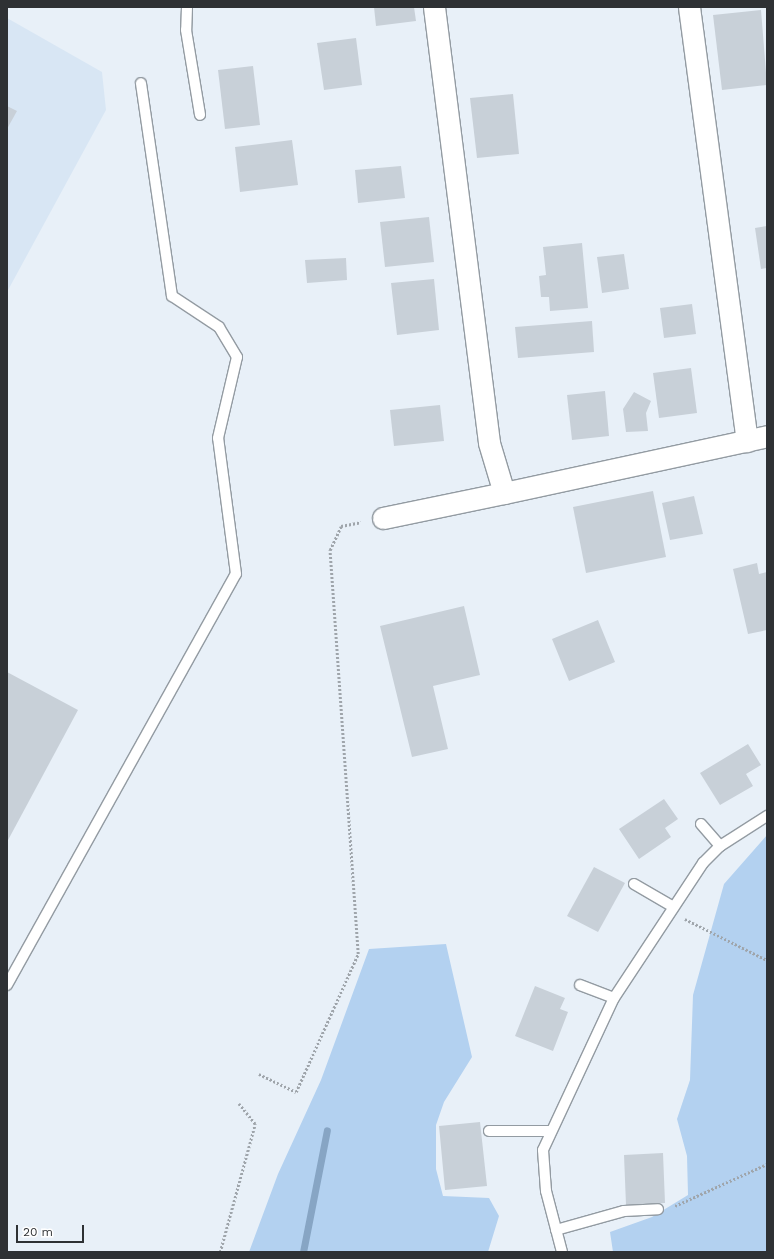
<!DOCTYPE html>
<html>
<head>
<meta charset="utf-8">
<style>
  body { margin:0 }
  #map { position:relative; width:774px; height:1259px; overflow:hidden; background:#e8f0f8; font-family:"Work Sans",sans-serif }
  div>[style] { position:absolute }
  .built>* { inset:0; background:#d8e6f4 }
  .green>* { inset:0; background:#b3d1f0 }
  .stream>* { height:7px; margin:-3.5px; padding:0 3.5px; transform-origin:3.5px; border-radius:3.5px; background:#87a5c4 }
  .building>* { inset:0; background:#c8d0d8 }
  .path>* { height:2.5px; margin-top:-1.25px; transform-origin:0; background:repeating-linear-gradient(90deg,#9fa5ab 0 2px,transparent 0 4px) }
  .roads { filter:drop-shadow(1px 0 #939ba2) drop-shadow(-1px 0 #939ba2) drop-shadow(0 1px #939ba2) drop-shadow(0 -1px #939ba2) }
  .lane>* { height:10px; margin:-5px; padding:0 5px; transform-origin:5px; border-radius:5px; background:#fff }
  .street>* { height:21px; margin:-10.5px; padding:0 10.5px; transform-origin:10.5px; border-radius:10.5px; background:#fff }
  span { translate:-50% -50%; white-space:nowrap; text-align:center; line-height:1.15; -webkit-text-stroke:3.5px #fff; paint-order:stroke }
  .frame { position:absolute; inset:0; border:8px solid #2e3134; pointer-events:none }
  .scale { position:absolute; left:16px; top:1225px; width:68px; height:18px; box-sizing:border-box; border:2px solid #2e3134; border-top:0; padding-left:5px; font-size:12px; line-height:14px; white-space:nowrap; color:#2e3134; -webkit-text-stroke:3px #fff; paint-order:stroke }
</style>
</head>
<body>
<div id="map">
  <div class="built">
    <i style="clip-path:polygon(7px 18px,102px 72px,106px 110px,7px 292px)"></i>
  </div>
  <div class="green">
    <i style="clip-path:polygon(767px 835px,767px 1252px,613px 1252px,610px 1232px,652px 1217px,688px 1195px,687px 1156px,677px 1119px,690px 1080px,693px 995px,724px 884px)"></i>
    <i style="clip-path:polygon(446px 944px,472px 1057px,444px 1102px,436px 1125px,436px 1169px,443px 1196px,489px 1198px,499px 1216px,488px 1252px,249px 1252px,278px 1174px,321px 1080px,369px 949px)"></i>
  </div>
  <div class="stream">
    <i style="left:303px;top:1252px;width:124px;rotate:-78.9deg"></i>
  </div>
  <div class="building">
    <i style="clip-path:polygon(374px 7px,414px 7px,416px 21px,376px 26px)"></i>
    <i style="clip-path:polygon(761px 10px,767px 85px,722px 90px,713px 15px)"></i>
    <i style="clip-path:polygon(356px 38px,362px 85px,324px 90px,317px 43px)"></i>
    <i style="clip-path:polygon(253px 66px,260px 125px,225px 129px,218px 70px)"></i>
    <i style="clip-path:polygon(513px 94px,519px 154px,477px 158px,470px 98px)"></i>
    <i style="clip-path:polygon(7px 106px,17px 111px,7px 129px)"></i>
    <i style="clip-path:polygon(292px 140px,298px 185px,240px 192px,235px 147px)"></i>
    <i style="clip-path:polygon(401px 166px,405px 198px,358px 203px,355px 170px)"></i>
    <i style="clip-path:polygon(429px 217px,434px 262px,385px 267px,380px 222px)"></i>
    <i style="clip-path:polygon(767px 226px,767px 268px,761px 269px,755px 228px)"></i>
    <i style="clip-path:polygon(582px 243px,588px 308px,550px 311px,549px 297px,541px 297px,539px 276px,546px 275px,543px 247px)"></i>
    <i style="clip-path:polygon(624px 254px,629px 289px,602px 293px,597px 257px)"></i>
    <i style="clip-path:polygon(346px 258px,347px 280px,307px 283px,305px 260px)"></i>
    <i style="clip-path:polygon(434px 279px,439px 330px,397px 335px,391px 283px)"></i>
    <i style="clip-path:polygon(692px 304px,696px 334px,664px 338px,660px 308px)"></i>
    <i style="clip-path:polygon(592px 321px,594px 352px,518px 358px,515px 327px)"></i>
    <i style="clip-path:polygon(691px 368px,697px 413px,659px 418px,653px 373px)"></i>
    <i style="clip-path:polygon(605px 391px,609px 436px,572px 440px,567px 395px)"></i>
    <i style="clip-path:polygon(634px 392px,651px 401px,646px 413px,648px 431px,626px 432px,623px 409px)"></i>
    <i style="clip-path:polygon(440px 405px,444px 441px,394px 446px,390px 410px)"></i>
    <i style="clip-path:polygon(653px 491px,666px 557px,586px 573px,573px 507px)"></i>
    <i style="clip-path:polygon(694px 496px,703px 534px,670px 540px,662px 503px)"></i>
    <i style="clip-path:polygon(757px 563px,759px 574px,767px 572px,767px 630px,748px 634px,733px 569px)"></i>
    <i style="clip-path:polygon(464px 606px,480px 675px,433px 686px,448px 749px,412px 757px,380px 626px)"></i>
    <i style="clip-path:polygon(598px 620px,615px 662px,569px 681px,552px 639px)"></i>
    <i style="clip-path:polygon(7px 672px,78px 710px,7px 842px)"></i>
    <i style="clip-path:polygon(748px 744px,761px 765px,746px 774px,753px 786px,720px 805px,700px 773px)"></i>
    <i style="clip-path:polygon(664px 799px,678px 819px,665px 828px,671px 837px,639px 859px,619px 829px)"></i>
    <i style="clip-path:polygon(594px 867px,625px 883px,598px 932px,567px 916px)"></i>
    <i style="clip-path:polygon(535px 986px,565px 998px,560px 1009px,568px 1012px,553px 1051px,515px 1036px)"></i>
    <i style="clip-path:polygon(480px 1122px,487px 1186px,445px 1190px,439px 1126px)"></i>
    <i style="clip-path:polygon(663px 1153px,665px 1203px,626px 1205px,624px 1155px)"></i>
  </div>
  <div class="path">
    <i style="left:685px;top:919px;width:92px;rotate:26.6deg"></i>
    <i style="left:259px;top:1074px;width:41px;rotate:25.9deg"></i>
    <i style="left:296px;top:1092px;width:151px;rotate:-65.8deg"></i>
    <i style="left:358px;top:954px;width:405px;rotate:-94deg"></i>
    <i style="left:330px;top:550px;width:26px;rotate:-65deg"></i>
    <i style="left:341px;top:526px;width:20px;rotate:-11deg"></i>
    <i style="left:675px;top:1206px;width:101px;rotate:-24.5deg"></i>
    <i style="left:220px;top:1252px;width:133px;rotate:-74.7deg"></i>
    <i style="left:255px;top:1124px;width:26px;rotate:-129deg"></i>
  </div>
  <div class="roads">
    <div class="lane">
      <i style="left:187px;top:7px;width:23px;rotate:92deg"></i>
      <i style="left:186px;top:30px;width:86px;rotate:80.6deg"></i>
      <i style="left:701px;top:824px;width:29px;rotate:49deg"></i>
      <i style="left:634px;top:884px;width:44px;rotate:30.1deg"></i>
      <i style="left:7px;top:985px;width:470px;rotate:-60.9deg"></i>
      <i style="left:236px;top:574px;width:137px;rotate:-97.5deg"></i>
      <i style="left:218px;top:438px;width:83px;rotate:-76.8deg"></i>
      <i style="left:237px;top:357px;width:35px;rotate:-121deg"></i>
      <i style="left:219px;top:327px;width:56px;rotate:-146.6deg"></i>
      <i style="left:172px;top:296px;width:215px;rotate:-98.3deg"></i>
      <i style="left:580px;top:985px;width:36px;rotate:21deg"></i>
      <i style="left:489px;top:1131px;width:62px"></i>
      <i style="left:556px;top:1230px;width:71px;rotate:-15.6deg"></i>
      <i style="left:624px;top:1211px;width:34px;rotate:-3deg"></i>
      <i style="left:562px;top:1252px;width:63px;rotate:-104.7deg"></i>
      <i style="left:546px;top:1191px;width:41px;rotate:-94.2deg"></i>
      <i style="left:543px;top:1150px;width:168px;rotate:-65deg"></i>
      <i style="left:614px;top:998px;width:162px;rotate:-56.6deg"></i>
      <i style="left:703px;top:863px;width:24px;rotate:-45deg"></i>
      <i style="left:720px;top:846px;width:56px;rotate:-32.6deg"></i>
    </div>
    <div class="street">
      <i style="left:434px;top:7px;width:439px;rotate:82.8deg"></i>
      <i style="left:489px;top:443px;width:52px;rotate:73.3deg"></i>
      <i style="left:504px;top:493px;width:269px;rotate:-12.2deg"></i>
      <i style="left:689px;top:7px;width:438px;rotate:82.4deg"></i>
      <i style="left:383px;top:518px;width:124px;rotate:-11.7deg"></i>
    </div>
  </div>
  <div class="frame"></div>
  <div class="scale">20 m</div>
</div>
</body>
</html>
